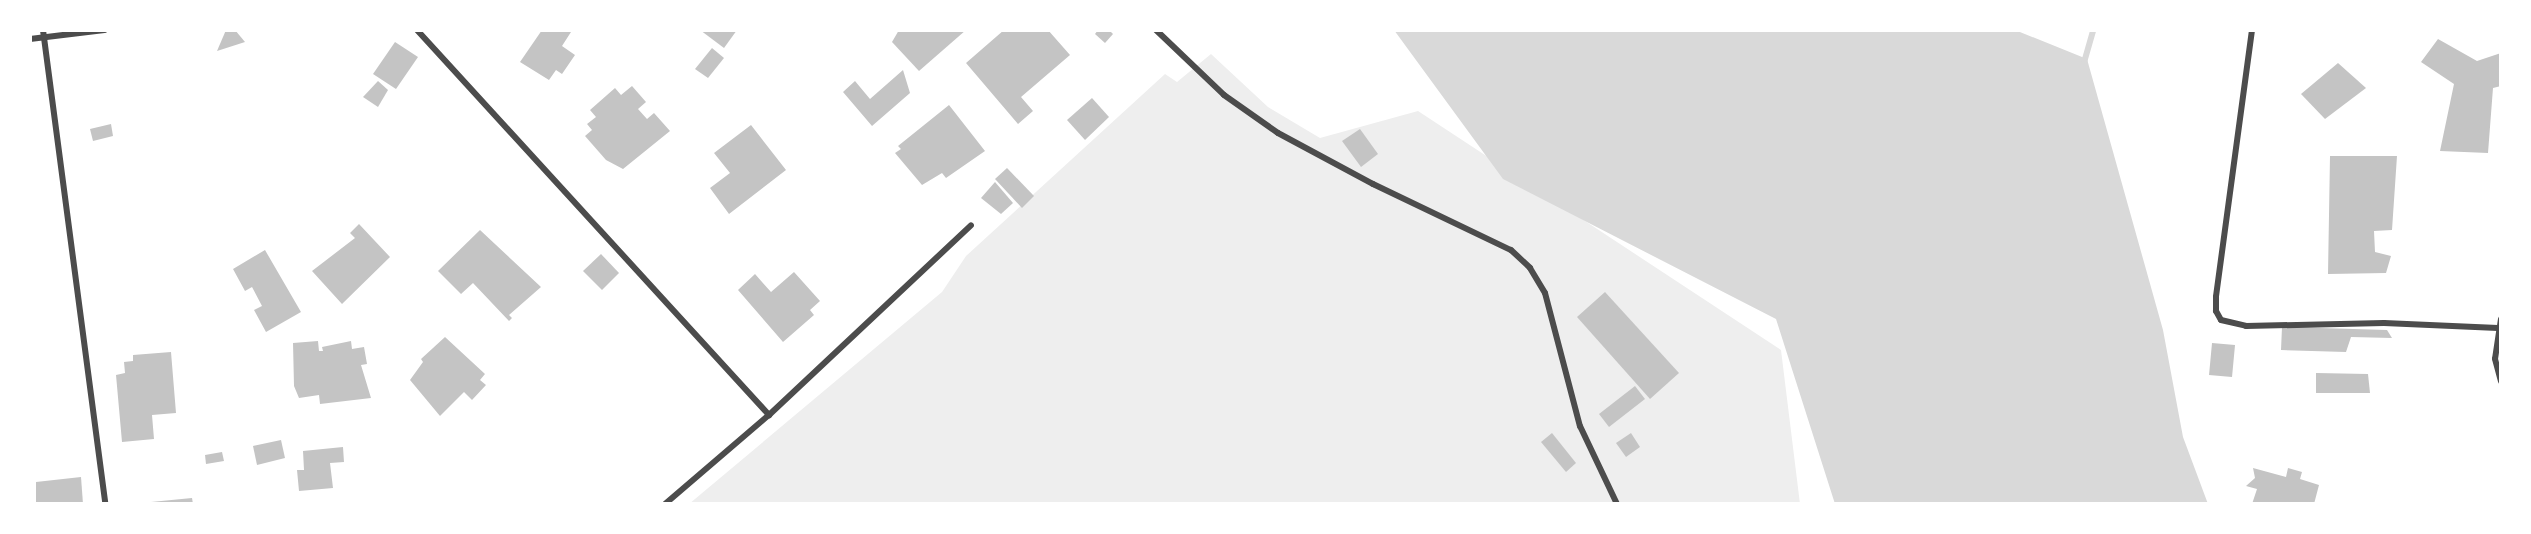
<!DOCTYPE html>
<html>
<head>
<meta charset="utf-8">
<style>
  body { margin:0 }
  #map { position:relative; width:2531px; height:534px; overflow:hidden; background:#fff; font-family:"Golos Text",sans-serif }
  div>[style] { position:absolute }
  .green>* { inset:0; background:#eee }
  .water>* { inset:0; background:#d9d9d9 }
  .stream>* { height:6px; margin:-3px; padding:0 3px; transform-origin:3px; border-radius:3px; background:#d9d9d9 }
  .building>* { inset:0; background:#c4c4c4 }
  .minor>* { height:6px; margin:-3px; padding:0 3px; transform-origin:3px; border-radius:3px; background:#4c4c4c }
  span { translate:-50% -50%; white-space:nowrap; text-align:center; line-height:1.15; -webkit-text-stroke:4.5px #fff; paint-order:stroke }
  .frame { position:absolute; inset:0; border:32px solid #fff; pointer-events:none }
</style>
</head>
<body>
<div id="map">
  <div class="green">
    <i style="clip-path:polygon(1211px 54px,1268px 107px,1320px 138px,1418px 111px,1781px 350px,1800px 504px,689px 504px,942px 292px,966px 256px,1165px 74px,1177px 82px)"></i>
  </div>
  <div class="water">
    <i style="clip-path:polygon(1394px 30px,2015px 30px,2087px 59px,2163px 330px,2183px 437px,2208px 504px,1835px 504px,1776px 319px,1503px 179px)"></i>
  </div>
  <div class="stream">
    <i style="left:2083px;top:66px;width:37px;rotate:-74deg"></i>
  </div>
  <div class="building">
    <i style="clip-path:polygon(226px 30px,235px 30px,245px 42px,217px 51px)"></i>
    <i style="clip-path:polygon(542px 30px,571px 32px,562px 46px,575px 55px,562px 74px,556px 70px,549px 80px,520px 62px)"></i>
    <i style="clip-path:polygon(700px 30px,737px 30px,724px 48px)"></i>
    <i style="clip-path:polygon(899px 30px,966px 30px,919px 71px,892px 42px)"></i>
    <i style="clip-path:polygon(1004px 30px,1048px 30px,1070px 55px,1021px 97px,1033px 111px,1018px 124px,966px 63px)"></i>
    <i style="clip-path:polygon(1098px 30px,1109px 30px,1113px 34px,1105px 43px,1095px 34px)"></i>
    <i style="clip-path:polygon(2438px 39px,2477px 61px,2501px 53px,2501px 86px,2493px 88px,2488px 153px,2440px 151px,2454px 84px,2421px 62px)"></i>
    <i style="clip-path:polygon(395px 42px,418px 57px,396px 89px,373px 74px)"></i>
    <i style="clip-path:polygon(712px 48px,724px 58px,708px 78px,695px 69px)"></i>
    <i style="clip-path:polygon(2338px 63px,2366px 88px,2325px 119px,2301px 94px)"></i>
    <i style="clip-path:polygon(903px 70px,910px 93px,872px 126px,843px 92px,855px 81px,870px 99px)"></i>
    <i style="clip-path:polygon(378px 81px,388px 90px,378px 107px,363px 97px)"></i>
    <i style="clip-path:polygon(632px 86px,646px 102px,638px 109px,647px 119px,654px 113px,670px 131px,623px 169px,606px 160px,585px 136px,592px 130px,587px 124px,596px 117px,590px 110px,615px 88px,621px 95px)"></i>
    <i style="clip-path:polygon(1092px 98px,1109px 117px,1085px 140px,1067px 120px)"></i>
    <i style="clip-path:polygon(949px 105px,985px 151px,946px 178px,942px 173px,922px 185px,895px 153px,901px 149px,898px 146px)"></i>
    <i style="clip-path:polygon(111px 124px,113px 136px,93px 141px,90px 129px)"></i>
    <i style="clip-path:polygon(751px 125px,786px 170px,729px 214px,710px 188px,730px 173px,714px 153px)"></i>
    <i style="clip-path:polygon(1360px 129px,1378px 154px,1361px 167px,1342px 141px)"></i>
    <i style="clip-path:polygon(2330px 156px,2397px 156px,2392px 230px,2374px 231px,2375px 252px,2391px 256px,2386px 273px,2328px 274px)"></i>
    <i style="clip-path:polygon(1007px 168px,1034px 196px,1022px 208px,995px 179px)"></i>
    <i style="clip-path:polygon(995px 182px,1013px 203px,1001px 214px,981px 198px)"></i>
    <i style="clip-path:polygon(359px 224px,390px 257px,342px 304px,312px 271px,355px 238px,350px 233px)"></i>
    <i style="clip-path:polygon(480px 230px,541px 287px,509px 315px,512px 318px,509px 321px,473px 283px,461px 294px,438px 271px)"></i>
    <i style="clip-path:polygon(265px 250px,301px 312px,266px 332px,254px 310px,262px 306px,252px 287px,245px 291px,233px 269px)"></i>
    <i style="clip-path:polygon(601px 254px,619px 273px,602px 290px,583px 271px)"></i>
    <i style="clip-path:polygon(794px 272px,820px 301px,810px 310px,814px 315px,783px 342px,738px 290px,755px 274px,771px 292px)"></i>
    <i style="clip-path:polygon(1605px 292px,1679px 373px,1650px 399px,1577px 317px)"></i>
    <i style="clip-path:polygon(2282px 327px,2387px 330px,2392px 338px,2351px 337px,2346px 352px,2281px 350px)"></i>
    <i style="clip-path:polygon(445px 337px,485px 374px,480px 380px,486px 385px,472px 400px,464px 392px,440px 416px,410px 380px,423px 362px,421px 359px)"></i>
    <i style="clip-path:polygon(318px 341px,319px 351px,323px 351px,322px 347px,351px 341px,352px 349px,364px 347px,367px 364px,361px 365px,371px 398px,320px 404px,319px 395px,299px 398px,294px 386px,293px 343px)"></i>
    <i style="clip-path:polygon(2212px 343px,2235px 345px,2232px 377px,2209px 375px)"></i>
    <i style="clip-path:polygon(171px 352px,176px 413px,152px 415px,154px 439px,122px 442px,116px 375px,125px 373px,124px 362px,133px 361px,133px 355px)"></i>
    <i style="clip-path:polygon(2316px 373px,2368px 374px,2370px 393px,2316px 393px)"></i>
    <i style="clip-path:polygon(1635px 386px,1645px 399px,1609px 427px,1599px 414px)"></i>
    <i style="clip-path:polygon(1552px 433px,1576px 463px,1566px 472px,1541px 442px)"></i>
    <i style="clip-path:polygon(1631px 433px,1640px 447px,1626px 457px,1616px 443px)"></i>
    <i style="clip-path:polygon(281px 440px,285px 458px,257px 465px,253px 446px)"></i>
    <i style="clip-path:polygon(343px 447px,344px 462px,330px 463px,333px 488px,299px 491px,297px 470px,304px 470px,303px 451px)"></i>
    <i style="clip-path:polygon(222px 452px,224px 461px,206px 464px,205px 455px)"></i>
    <i style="clip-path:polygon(2253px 468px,2286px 477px,2288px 468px,2302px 472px,2300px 479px,2319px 485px,2314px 504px,2252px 504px,2257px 489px,2246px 486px,2255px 478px)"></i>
    <i style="clip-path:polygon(81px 477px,83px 504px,36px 504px,36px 482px)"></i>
    <i style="clip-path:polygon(192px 498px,193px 504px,151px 504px,151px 502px)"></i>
  </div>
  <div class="minor">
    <i style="left:43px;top:30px;width:478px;rotate:82.5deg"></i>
    <i style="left:417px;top:30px;width:522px;rotate:47.56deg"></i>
    <i style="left:1156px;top:30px;width:94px;rotate:43.7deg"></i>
    <i style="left:1224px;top:95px;width:66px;rotate:35.1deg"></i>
    <i style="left:1278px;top:133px;width:108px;rotate:28.2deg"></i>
    <i style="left:1373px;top:184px;width:153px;rotate:25.6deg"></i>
    <i style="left:1511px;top:250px;width:26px;rotate:43deg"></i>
    <i style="left:1530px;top:268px;width:29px;rotate:59deg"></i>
    <i style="left:1545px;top:293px;width:138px;rotate:75.3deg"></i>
    <i style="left:1580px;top:426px;width:86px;rotate:64.6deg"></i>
    <i style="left:2252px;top:30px;width:269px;rotate:97.7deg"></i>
    <i style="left:2216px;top:297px;width:14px;rotate:90deg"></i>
    <i style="left:2216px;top:311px;width:10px;rotate:61deg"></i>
    <i style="left:2221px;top:320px;width:26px;rotate:13deg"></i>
    <i style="left:2246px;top:326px;width:138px;rotate:-1.2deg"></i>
    <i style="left:2384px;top:323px;width:114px;rotate:2.5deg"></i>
    <i style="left:30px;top:39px;width:75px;rotate:-6.9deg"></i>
    <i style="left:2501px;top:319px;width:40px;rotate:98.5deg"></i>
    <i style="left:2495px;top:359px;width:23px;rotate:75deg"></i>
    <i style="left:665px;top:504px;width:137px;rotate:-40.6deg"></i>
    <i style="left:769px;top:415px;width:277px;rotate:-43.2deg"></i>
  </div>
  <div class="frame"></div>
</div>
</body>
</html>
